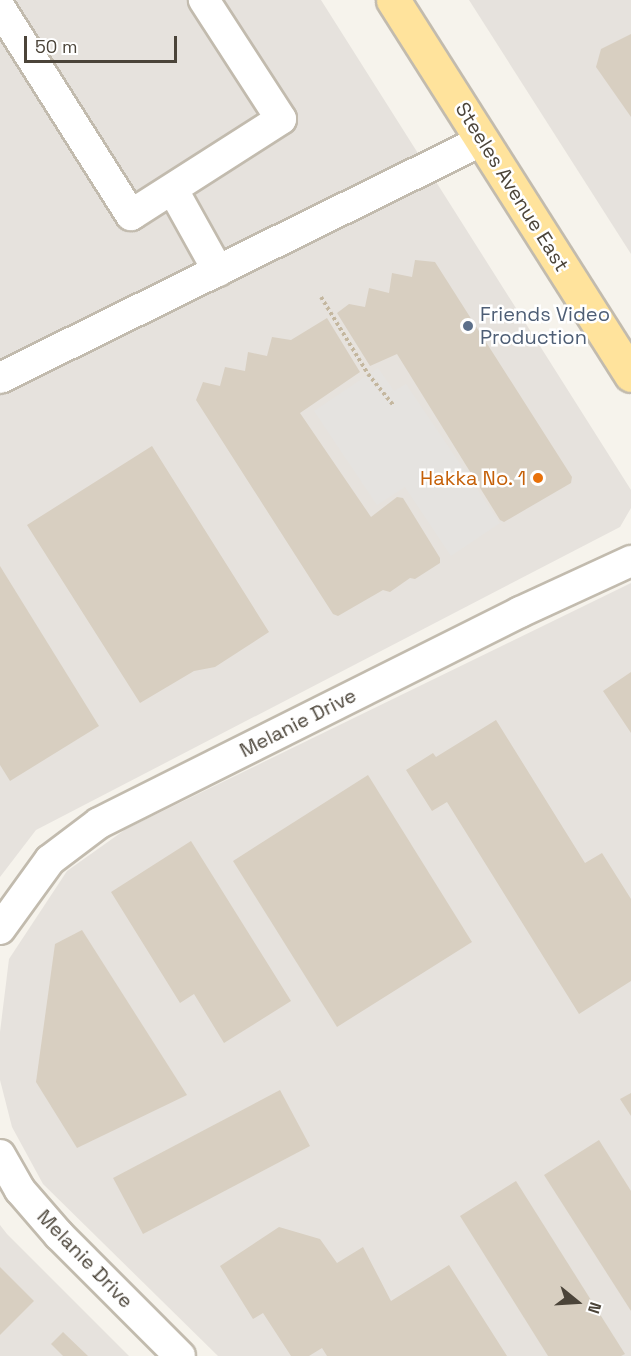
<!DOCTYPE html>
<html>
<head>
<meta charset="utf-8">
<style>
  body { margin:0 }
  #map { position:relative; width:631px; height:1356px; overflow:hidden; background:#f6f3ec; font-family:"Space Grotesk",sans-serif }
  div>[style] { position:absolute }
  .industrial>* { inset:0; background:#e6e2dd }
  .parking>* { inset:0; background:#e5e3e0 }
  .building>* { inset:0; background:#d8cfc1 }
  .path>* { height:4px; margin-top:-2px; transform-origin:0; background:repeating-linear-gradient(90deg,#c4b79f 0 3px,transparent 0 6px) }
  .roads { filter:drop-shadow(2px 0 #c2bbae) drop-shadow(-2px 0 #c2bbae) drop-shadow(0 2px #c2bbae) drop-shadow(0 -2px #c2bbae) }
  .minor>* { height:30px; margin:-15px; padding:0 15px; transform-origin:15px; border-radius:15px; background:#fff }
  .major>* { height:33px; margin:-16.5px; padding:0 16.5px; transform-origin:16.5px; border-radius:16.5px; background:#ffe39c }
  .dots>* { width:16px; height:16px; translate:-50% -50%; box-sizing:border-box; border:3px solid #fff; border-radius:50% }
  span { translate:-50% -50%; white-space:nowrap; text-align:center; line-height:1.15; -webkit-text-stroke:5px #fff; paint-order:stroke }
  .street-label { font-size:20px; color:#4b4439 }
  .service-label { font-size:20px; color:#4e5e75 }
  .left { translate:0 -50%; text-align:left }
  .food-label { font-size:20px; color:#c56008 }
  .right { translate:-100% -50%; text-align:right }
  .north { position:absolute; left:547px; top:1272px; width:60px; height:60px; -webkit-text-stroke:4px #fff; paint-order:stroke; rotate:108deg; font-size:16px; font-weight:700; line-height:24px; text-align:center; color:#4b4439 }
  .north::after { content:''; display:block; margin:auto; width:21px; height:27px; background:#4b4439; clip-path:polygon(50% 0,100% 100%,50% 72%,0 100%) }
  .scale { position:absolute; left:24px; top:36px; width:153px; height:27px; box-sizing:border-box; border:3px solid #4b4439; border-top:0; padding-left:8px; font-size:18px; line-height:21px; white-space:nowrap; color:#4b4439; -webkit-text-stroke:4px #fff; paint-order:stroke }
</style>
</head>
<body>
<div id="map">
  <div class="industrial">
    <i style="clip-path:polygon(0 0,321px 0,631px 490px,631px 508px,620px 527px,36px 830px,0 877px)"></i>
    <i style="clip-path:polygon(469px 0,631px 0,631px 254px)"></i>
    <i style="clip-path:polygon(631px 583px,631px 1356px,218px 1356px,43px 1184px,12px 1127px,0 1080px,0 1032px,9px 959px,67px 871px,126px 829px)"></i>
    <i style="clip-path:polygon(0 1225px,7px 1234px,129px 1356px,0 1356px)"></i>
  </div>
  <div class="parking">
    <i style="clip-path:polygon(378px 368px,394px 391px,406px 384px,500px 523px,451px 556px,405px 487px,377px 505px,314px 411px)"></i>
  </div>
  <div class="building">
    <i style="clip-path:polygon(631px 34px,631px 117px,596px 67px,601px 49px)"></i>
    <i style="clip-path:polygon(415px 260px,435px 262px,572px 477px,571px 483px,504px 522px,500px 520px,397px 354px,370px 366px,337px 313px,349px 304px,365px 307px,369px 288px,389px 293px,392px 273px,412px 277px)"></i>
    <i style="clip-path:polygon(327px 318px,360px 372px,300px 413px,371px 517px,397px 497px,403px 498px,440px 558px,440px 563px,415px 579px,410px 578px,390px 592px,383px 590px,338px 616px,333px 614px,196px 400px,203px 382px,220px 386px,225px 367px,245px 371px,248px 352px,267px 356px,272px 337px,291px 340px)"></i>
    <i style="clip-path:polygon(152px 446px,269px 632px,215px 667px,194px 671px,140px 703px,27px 525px)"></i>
    <i style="clip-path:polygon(0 566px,99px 726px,10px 781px,0 765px)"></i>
    <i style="clip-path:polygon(631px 672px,631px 733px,603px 691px)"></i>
    <i style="clip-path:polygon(496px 720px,585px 863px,602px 853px,631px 899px,631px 981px,579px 1014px,447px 802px,432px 811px,406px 770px,433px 753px,436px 757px)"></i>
    <i style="clip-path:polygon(368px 775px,472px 942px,337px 1027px,233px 861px)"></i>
    <i style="clip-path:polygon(191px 841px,291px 1001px,224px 1043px,194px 994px,180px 1003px,111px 892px)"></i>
    <i style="clip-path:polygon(82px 930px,187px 1095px,77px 1148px,36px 1082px,55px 944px)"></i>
    <i style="clip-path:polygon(280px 1090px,310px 1146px,143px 1234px,113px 1178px)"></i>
    <i style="clip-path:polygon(631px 1093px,631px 1116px,620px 1099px)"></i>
    <i style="clip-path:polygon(599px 1140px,631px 1191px,631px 1311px,544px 1175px)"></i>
    <i style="clip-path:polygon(516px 1181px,625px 1354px,621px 1356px,548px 1356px,460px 1216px)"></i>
    <i style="clip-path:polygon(279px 1227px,320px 1239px,337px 1263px,363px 1247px,391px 1301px,449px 1265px,507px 1356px,327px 1356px,322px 1348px,309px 1356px,291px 1356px,263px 1313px,253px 1319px,220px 1266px)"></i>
    <i style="clip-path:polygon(0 1267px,34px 1301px,0 1335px)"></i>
    <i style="clip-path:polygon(63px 1332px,88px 1356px,63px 1356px,51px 1344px)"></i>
  </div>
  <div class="path">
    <i style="left:321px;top:297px;width:90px;rotate:58.6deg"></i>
    <i style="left:368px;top:374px;width:40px;rotate:51deg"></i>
  </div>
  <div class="roads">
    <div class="minor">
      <i style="left:0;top:8px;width:245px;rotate:57.7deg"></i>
      <i style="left:131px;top:215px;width:178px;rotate:-32.6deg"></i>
      <i style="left:281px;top:119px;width:142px;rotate:-122.9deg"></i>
      <i style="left:173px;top:190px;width:93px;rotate:60.9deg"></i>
      <i style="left:0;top:378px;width:538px;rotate:-26.23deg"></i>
      <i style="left:0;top:929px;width:85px;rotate:-54.1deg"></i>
      <i style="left:50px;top:860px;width:61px;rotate:-37.1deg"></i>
      <i style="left:99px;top:823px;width:471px;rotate:-26.6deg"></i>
      <i style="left:520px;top:612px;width:122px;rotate:-24.7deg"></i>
      <i style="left:0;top:1155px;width:40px;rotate:60.3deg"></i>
      <i style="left:20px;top:1190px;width:60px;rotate:49.1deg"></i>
      <i style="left:59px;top:1235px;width:171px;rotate:45deg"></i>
    </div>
    <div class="major">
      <i style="left:393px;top:0;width:444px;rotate:57.6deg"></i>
    </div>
  </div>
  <div class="dots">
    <i style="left:468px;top:326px;background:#5c6f8a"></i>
    <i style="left:538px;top:478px;background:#e8710a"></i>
  </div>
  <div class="street-label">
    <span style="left:512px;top:187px;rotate:58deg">Steeles Avenue East</span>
    <span style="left:298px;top:723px;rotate:-27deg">Melanie Drive</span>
    <span style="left:85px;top:1259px;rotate:46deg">Melanie Drive</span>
  </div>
  <div class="service-label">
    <span class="left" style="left:480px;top:326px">Friends Video<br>Production</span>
  </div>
  <div class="food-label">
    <span class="right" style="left:526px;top:478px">Hakka No. 1</span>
  </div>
  <div class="north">N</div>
  <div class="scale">50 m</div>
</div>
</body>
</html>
